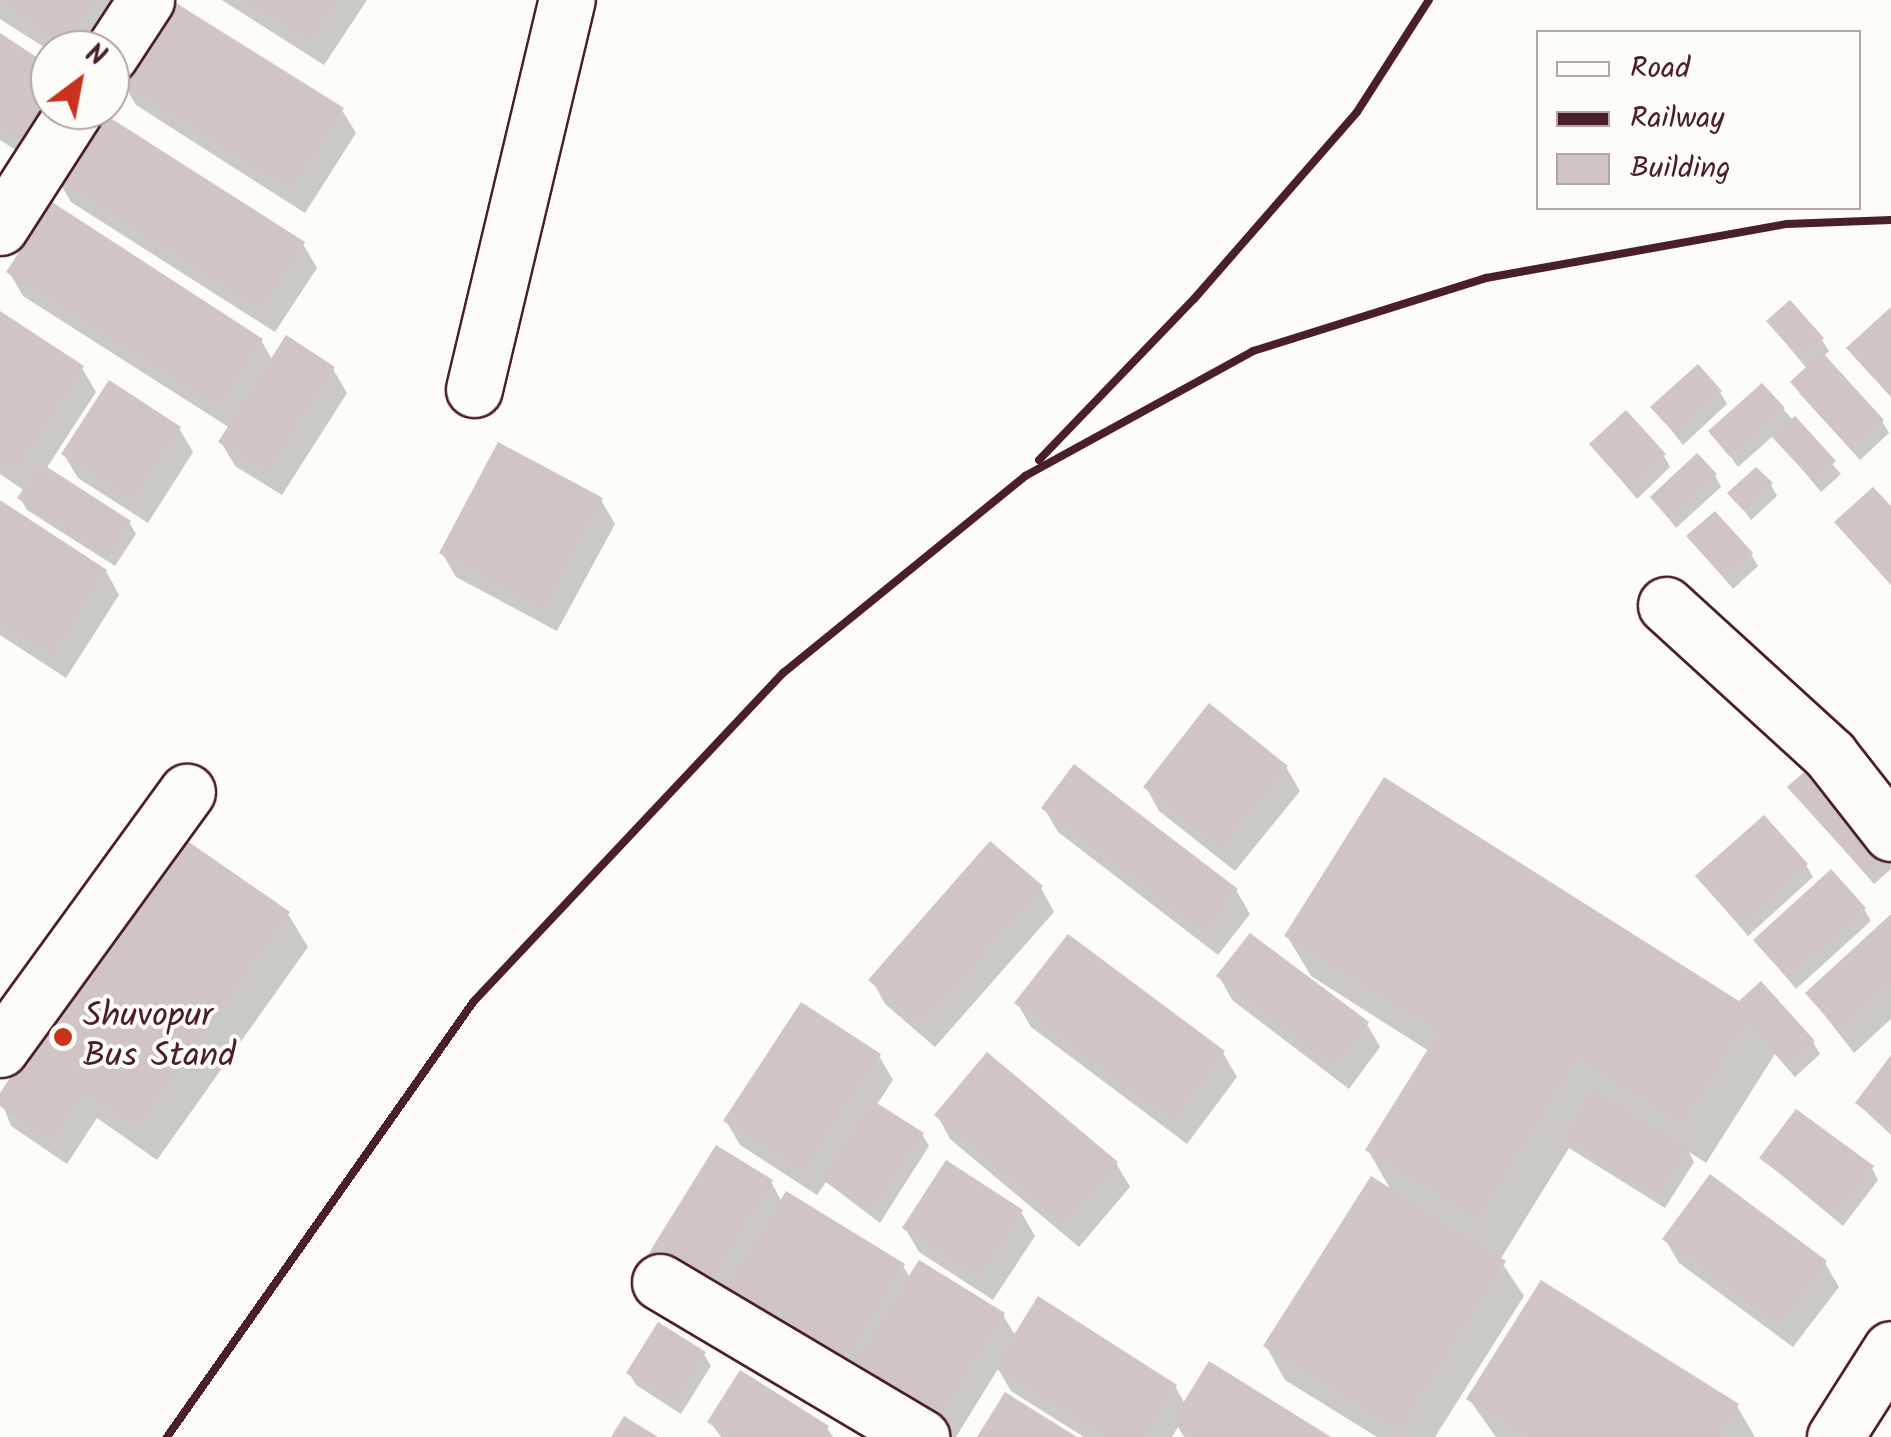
<!DOCTYPE html>
<html>
<head>
<meta charset="utf-8">
<style>
  body { margin:0 }
  #map { position:relative; width:1891px; height:1437px; overflow:hidden; background:#fdfcf7; font-family:Kalam,sans-serif }
  div>[style] { position:absolute }
  .shadow>* { inset:0; background:#0003 }
  .building>* { inset:0; background:#d0c5c4 }
  .roads { filter:drop-shadow(2px 0 #4a1f2b) drop-shadow(-2px 0 #4a1f2b) drop-shadow(0 2px #4a1f2b) drop-shadow(0 -2px #4a1f2b) }
  .minor>* { height:55px; margin:-27.5px; padding:0 27.5px; transform-origin:27.5px; border-radius:27.5px; background:#fdfcf7 }
  .rail>* { height:8px; margin:-4px; padding:0 4px; transform-origin:4px; border-radius:4px; background:#4a1f2b }
  .dots>* { width:28px; height:28px; translate:-50% -50%; box-sizing:border-box; border:5px solid #fdfcf7; border-radius:50% }
  span { translate:-50% -50%; white-space:nowrap; text-align:center; line-height:1.15; -webkit-text-stroke:8px #fdfcf7; paint-order:stroke }
  .poi-label { font-size:35px; color:#4a1f2b }
  .left { translate:0 -50%; text-align:left }
  .legend { position:absolute; left:1536px; top:30px; width:325px; height:180px; box-sizing:border-box; background:#fdfcf7; border:2px solid #b5a4a5; margin:0; padding:12px 18px; list-style:none; font-size:30px; color:#4a1f2b }
  .legend li { display:flex; align-items:center; gap:20px; height:50px }
  .legend b { width:50px; border:2px solid #b5a4a5 }
  .north { position:absolute; left:30px; top:30px; width:100px; height:100px; box-sizing:border-box; background:#fdfcf7; border:2px solid #b5a4a5; border-radius:50%; rotate:32deg; font-size:28px; font-weight:700; line-height:40px; text-align:center; color:#4a1f2b }
  .north::after { content:''; display:block; margin:auto; width:35px; height:45px; background:#c8321e; clip-path:polygon(50% 0,100% 100%,50% 72%,0 100%) }
</style>
</head>
<body>
<div id="map">
  <div class="shadow">
    <i style="clip-path:polygon(0 0,124px 0,92px 50px,50px 51px,0 19px)"></i>
    <i style="clip-path:polygon(222px 0,367px 0,324px 65px)"></i>
    <i style="clip-path:polygon(173px 1px,342px 110px,356px 133px,305px 213px,136px 105px,122px 81px)"></i>
    <i style="clip-path:polygon(0 36px,50px 69px,39px 165px,0 140px)"></i>
    <i style="clip-path:polygon(57px 178px,303px 244px,317px 268px,275px 332px,71px 202px)"></i>
    <i style="clip-path:polygon(9px 272px,261px 340px,273px 361px,333px 369px,347px 393px,282px 495px,235px 466px,221px 442px,230px 428px,23px 296px)"></i>
    <i style="clip-path:polygon(0 314px,82px 368px,96px 392px,46px 469px,129px 522px,136px 534px,115px 566px,27px 510px,20px 498px,25px 491px,0 474px)"></i>
    <i style="clip-path:polygon(1769px 322px,1822px 340px,1829px 351px,1823px 357px,1882px 421px,1889px 433px,1860px 460px,1800px 394px,1793px 382px,1807px 369px)"></i>
    <i style="clip-path:polygon(1720px 392px,1727px 404px,1683px 445px,1653px 407px)"></i>
    <i style="clip-path:polygon(1783px 409px,1841px 474px,1821px 492px,1774px 435px,1738px 467px,1712px 431px)"></i>
    <i style="clip-path:polygon(179px 428px,193px 452px,148px 523px,78px 478px,64px 455px)"></i>
    <i style="clip-path:polygon(1592px 444px,1664px 456px,1670px 467px,1637px 499px)"></i>
    <i style="clip-path:polygon(1715px 475px,1721px 487px,1676px 528px,1653px 498px)"></i>
    <i style="clip-path:polygon(1771px 485px,1777px 496px,1751px 520px,1731px 493px)"></i>
    <i style="clip-path:polygon(601px 500px,615px 524px,557px 631px,456px 577px,442px 553px)"></i>
    <i style="clip-path:polygon(0 503px,106px 571px,119px 595px,66px 678px,0 635px)"></i>
    <i style="clip-path:polygon(1689px 537px,1751px 554px,1758px 566px,1733px 589px)"></i>
    <i style="clip-path:polygon(1286px 767px,1300px 791px,1235px 871px,1159px 811px,1146px 787px)"></i>
    <i style="clip-path:polygon(1790px 788px,1890px 852px,1891px 869px,1874px 884px)"></i>
    <i style="clip-path:polygon(1044px 808px,1236px 890px,1250px 914px,1218px 955px,1058px 832px)"></i>
    <i style="clip-path:polygon(1806px 865px,1813px 877px,1748px 936px,1698px 877px)"></i>
    <i style="clip-path:polygon(1041px 888px,1054px 912px,935px 1047px,885px 1004px,872px 980px)"></i>
    <i style="clip-path:polygon(1864px 909px,1871px 921px,1796px 989px,1756px 940px)"></i>
    <i style="clip-path:polygon(288px 914px,308px 947px,157px 1160px,97px 1118px,67px 1164px,11px 1126px,0 1098px,80px 996px)"></i>
    <i style="clip-path:polygon(1891px 918px,1891px 1019px,1854px 1053px,1808px 994px)"></i>
    <i style="clip-path:polygon(1287px 936px,1739px 1004px,1813px 1042px,1820px 1054px,1795px 1077px,1775px 1054px,1706px 1163px,1689px 1152px,1694px 1162px,1665px 1208px,1569px 1148px,1500px 1260px,1524px 1296px,1435px 1437px,1377px 1437px,1285px 1380px,1266px 1346px,1392px 1192px,1368px 1150px,1429px 1051px,1311px 976px)"></i>
    <i style="clip-path:polygon(1219px 976px,1367px 1024px,1380px 1047px,1349px 1089px,1232px 1000px)"></i>
    <i style="clip-path:polygon(1017px 1003px,1223px 1053px,1237px 1077px,1187px 1144px,1031px 1027px)"></i>
    <i style="clip-path:polygon(879px 1056px,893px 1080px,876px 1106px,922px 1134px,929px 1146px,880px 1223px,826px 1182px,817px 1195px,740px 1145px,726px 1121px)"></i>
    <i style="clip-path:polygon(1891px 1059px,1891px 1135px,1858px 1104px)"></i>
    <i style="clip-path:polygon(937px 1115px,1116px 1163px,1130px 1187px,1079px 1247px,950px 1139px)"></i>
    <i style="clip-path:polygon(1762px 1159px,1872px 1168px,1878px 1180px,1843px 1226px)"></i>
    <i style="clip-path:polygon(771px 1182px,782px 1202px,903px 1266px,910px 1278px,1003px 1315px,1016px 1337px,1175px 1386px,1185px 1404px,1326px 1437px,1184px 1437px,1178px 1427px,1172px 1437px,1084px 1437px,1011px 1391px,998px 1369px,956px 1437px,916px 1437px,664px 1280px)"></i>
    <i style="clip-path:polygon(1021px 1212px,1035px 1236px,993px 1300px,919px 1252px,905px 1228px)"></i>
    <i style="clip-path:polygon(1665px 1239px,1825px 1263px,1839px 1287px,1793px 1347px,1679px 1263px)"></i>
    <i style="clip-path:polygon(704px 1354px,711px 1366px,681px 1414px,636px 1385px,629px 1373px)"></i>
    <i style="clip-path:polygon(1469px 1399px,1737px 1406px,1755px 1437px,1496px 1437px)"></i>
    <i style="clip-path:polygon(710px 1422px,827px 1428px,833px 1437px,721px 1437px)"></i>
  </div>
  <div class="building">
    <i style="clip-path:polygon(0 0,96px 0,65px 47px)"></i>
    <i style="clip-path:polygon(171px 0,344px 108px,291px 191px,119px 81px)"></i>
    <i style="clip-path:polygon(243px 0,338px 0,310px 43px)"></i>
    <i style="clip-path:polygon(0 33px,50px 66px,50px 104px,25px 143px,0 127px)"></i>
    <i style="clip-path:polygon(98px 110px,305px 242px,261px 310px,54px 178px)"></i>
    <i style="clip-path:polygon(52px 202px,263px 339px,219px 408px,6px 272px)"></i>
    <i style="clip-path:polygon(1790px 300px,1824px 338px,1800px 359px,1766px 321px)"></i>
    <i style="clip-path:polygon(1891px 307px,1891px 397px,1846px 348px)"></i>
    <i style="clip-path:polygon(0 311px,84px 366px,16px 471px,0 461px)"></i>
    <i style="clip-path:polygon(286px 335px,335px 367px,268px 473px,218px 442px)"></i>
    <i style="clip-path:polygon(1822px 352px,1884px 420px,1852px 449px,1790px 382px)"></i>
    <i style="clip-path:polygon(1698px 364px,1722px 391px,1675px 434px,1650px 407px)"></i>
    <i style="clip-path:polygon(109px 380px,181px 427px,133px 501px,61px 454px)"></i>
    <i style="clip-path:polygon(1762px 383px,1785px 408px,1730px 457px,1708px 431px)"></i>
    <i style="clip-path:polygon(1626px 410px,1666px 454px,1629px 489px,1589px 444px)"></i>
    <i style="clip-path:polygon(1795px 416px,1836px 461px,1813px 481px,1772px 437px)"></i>
    <i style="clip-path:polygon(498px 442px,603px 498px,543px 609px,439px 553px)"></i>
    <i style="clip-path:polygon(1697px 453px,1717px 474px,1668px 518px,1650px 497px)"></i>
    <i style="clip-path:polygon(41px 463px,131px 521px,108px 556px,17px 498px)"></i>
    <i style="clip-path:polygon(1756px 467px,1773px 483px,1743px 510px,1727px 493px)"></i>
    <i style="clip-path:polygon(1873px 487px,1891px 506px,1891px 585px,1834px 522px)"></i>
    <i style="clip-path:polygon(0 500px,107px 570px,52px 656px,0 622px)"></i>
    <i style="clip-path:polygon(1715px 511px,1753px 553px,1725px 579px,1686px 536px)"></i>
    <i style="clip-path:polygon(1209px 703px,1288px 766px,1220px 849px,1143px 787px)"></i>
    <i style="clip-path:polygon(1074px 764px,1238px 889px,1204px 932px,1041px 808px)"></i>
    <i style="clip-path:polygon(1813px 764px,1891px 851px,1866px 874px,1787px 787px)"></i>
    <i style="clip-path:polygon(1384px 777px,1739px 1001px,1761px 981px,1815px 1041px,1787px 1067px,1747px 1022px,1683px 1125px,1578px 1059px,1477px 1220px,1365px 1150px,1438px 1033px,1284px 936px)"></i>
    <i style="clip-path:polygon(1764px 815px,1808px 864px,1740px 926px,1695px 876px)"></i>
    <i style="clip-path:polygon(186px 840px,290px 912px,137px 1128px,85px 1092px,52px 1142px,0 1106px,0 1093px,70px 986px,79px 992px)"></i>
    <i style="clip-path:polygon(990px 841px,1043px 886px,921px 1025px,868px 980px)"></i>
    <i style="clip-path:polygon(1831px 869px,1866px 908px,1788px 979px,1753px 940px)"></i>
    <i style="clip-path:polygon(1891px 914px,1891px 983px,1839px 1031px,1805px 993px)"></i>
    <i style="clip-path:polygon(1250px 933px,1369px 1022px,1335px 1067px,1216px 976px)"></i>
    <i style="clip-path:polygon(1068px 934px,1225px 1051px,1173px 1122px,1014px 1003px)"></i>
    <i style="clip-path:polygon(801px 1002px,881px 1054px,803px 1172px,723px 1121px)"></i>
    <i style="clip-path:polygon(987px 1052px,1118px 1162px,1064px 1225px,934px 1115px)"></i>
    <i style="clip-path:polygon(1891px 1055px,1891px 1130px,1855px 1103px)"></i>
    <i style="clip-path:polygon(1593px 1088px,1689px 1148px,1658px 1198px,1562px 1138px)"></i>
    <i style="clip-path:polygon(872px 1100px,924px 1133px,872px 1212px,821px 1179px)"></i>
    <i style="clip-path:polygon(1796px 1109px,1874px 1166px,1836px 1215px,1759px 1158px)"></i>
    <i style="clip-path:polygon(716px 1145px,773px 1180px,705px 1291px,647px 1256px)"></i>
    <i style="clip-path:polygon(946px 1160px,1023px 1210px,979px 1278px,902px 1228px)"></i>
    <i style="clip-path:polygon(1710px 1174px,1827px 1261px,1779px 1325px,1662px 1239px)"></i>
    <i style="clip-path:polygon(1371px 1176px,1506px 1261px,1399px 1431px,1263px 1346px)"></i>
    <i style="clip-path:polygon(786px 1191px,905px 1264px,835px 1378px,715px 1305px)"></i>
    <i style="clip-path:polygon(919px 1260px,1005px 1313px,930px 1433px,844px 1378px)"></i>
    <i style="clip-path:polygon(1541px 1280px,1739px 1404px,1718px 1437px,1526px 1437px,1466px 1399px)"></i>
    <i style="clip-path:polygon(1038px 1296px,1177px 1385px,1144px 1437px,1106px 1437px,994px 1367px)"></i>
    <i style="clip-path:polygon(658px 1322px,706px 1352px,674px 1403px,626px 1373px)"></i>
    <i style="clip-path:polygon(1209px 1361px,1331px 1437px,1197px 1437px,1172px 1421px)"></i>
    <i style="clip-path:polygon(740px 1370px,829px 1426px,822px 1437px,731px 1437px,707px 1422px)"></i>
    <i style="clip-path:polygon(1005px 1392px,1077px 1437px,977px 1437px)"></i>
    <i style="clip-path:polygon(624px 1416px,658px 1437px,611px 1437px)"></i>
  </div>
  <div class="roads">
    <div class="minor">
      <i style="left:110px;top:55px;width:66px;rotate:-56.8deg"></i>
      <i style="left:0;top:227px;width:139px;rotate:-57.3deg"></i>
      <i style="left:474px;top:389px;width:400px;rotate:-76.6deg"></i>
      <i style="left:1666px;top:605px;width:222px;rotate:42.4deg"></i>
      <i style="left:1830px;top:755px;width:99px;rotate:52deg"></i>
      <i style="left:0;top:1049px;width:318px;rotate:-54deg"></i>
      <i style="left:660px;top:1282px;width:304px;rotate:30.7deg"></i>
      <i style="left:1835px;top:1437px;width:104px;rotate:-57.5deg"></i>
    </div>
  </div>
  <div class="rail">
    <i style="left:1039px;top:460px;width:223px;rotate:-46.1deg"></i>
    <i style="left:1194px;top:299px;width:248px;rotate:-48.9deg"></i>
    <i style="left:1357px;top:112px;width:133px;rotate:-57.3deg"></i>
    <i style="left:167px;top:1437px;width:533px;rotate:-54.85deg"></i>
    <i style="left:474px;top:1001px;width:451px;rotate:-46.7deg"></i>
    <i style="left:783px;top:673px;width:312px;rotate:-39.1deg"></i>
    <i style="left:1025px;top:476px;width:260px;rotate:-28.7deg"></i>
    <i style="left:1253px;top:351px;width:244px;rotate:-17.4deg"></i>
    <i style="left:1486px;top:278px;width:306px;rotate:-10.2deg"></i>
    <i style="left:1787px;top:224px;width:104px;rotate:-2.2deg"></i>
  </div>
  <div class="dots">
    <i style="left:63px;top:1037px;background:#c8321e"></i>
  </div>
  <div class="poi-label">
    <span class="left" style="left:83px;top:1037px">Shuvopur<br>Bus Stand</span>
  </div>
  <ul class="legend">
  <li><b style="height:12px;background:#fdfcf7"></b>Road</li>
  <li><b style="height:12px;background:#4a1f2b"></b>Railway</li>
  <li><b style="height:28px;background:#d0c5c4"></b>Building</li>
  </ul>
  <div class="north">N</div>
</div>
</body>
</html>
